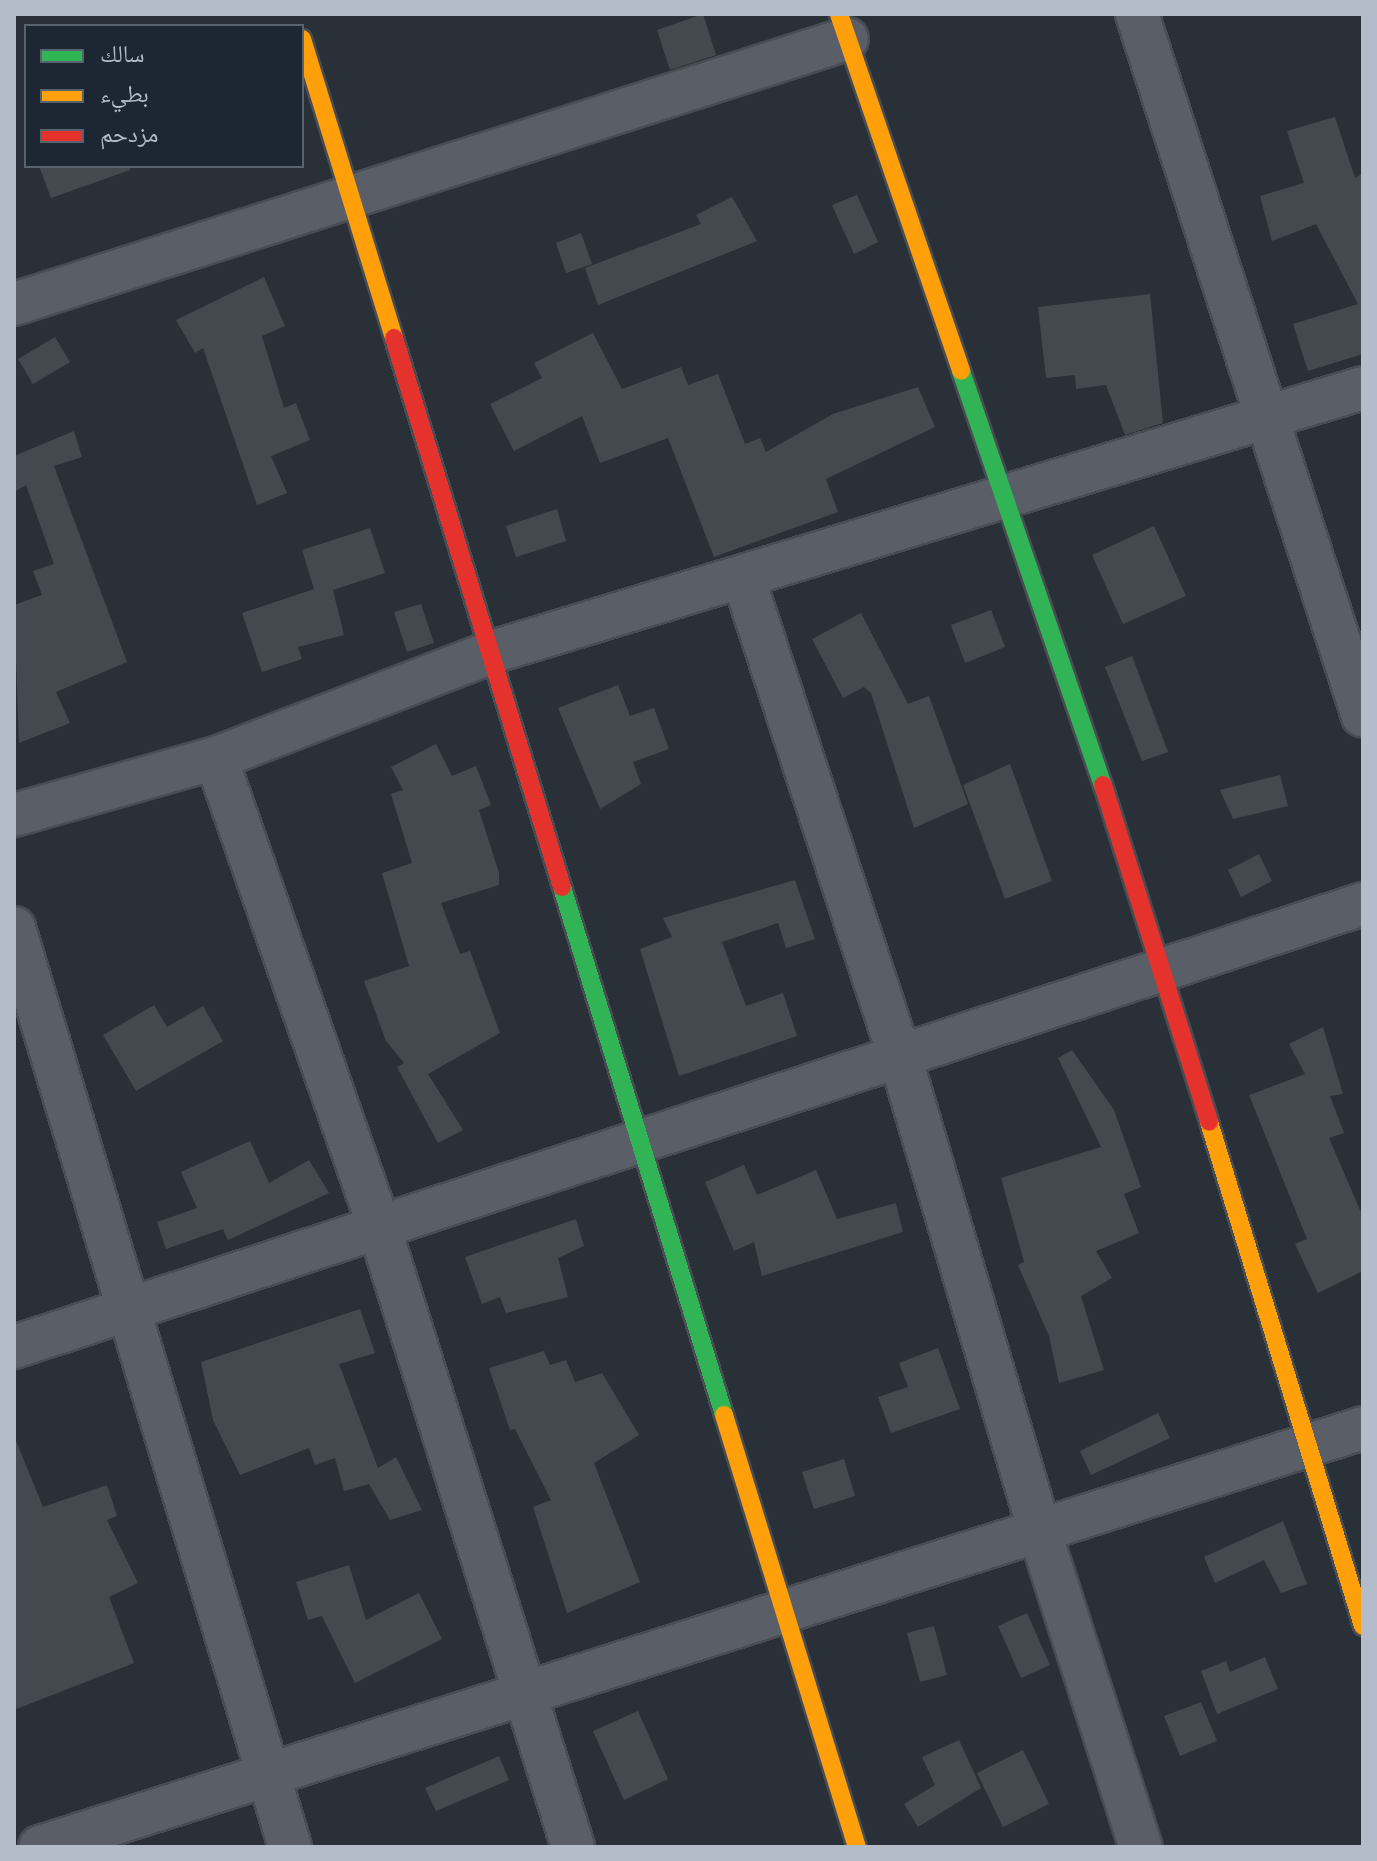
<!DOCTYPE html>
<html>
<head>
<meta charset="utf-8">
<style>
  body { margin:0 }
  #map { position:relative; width:1377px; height:1861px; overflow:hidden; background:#2a3038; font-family:"Roboto Condensed","Noto Naskh Arabic",sans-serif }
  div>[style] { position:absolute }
  .building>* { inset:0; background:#444950 }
  .roads { filter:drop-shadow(2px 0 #484c53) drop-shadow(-2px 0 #484c53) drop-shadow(0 2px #484c53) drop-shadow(0 -2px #484c53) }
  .street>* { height:42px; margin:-21px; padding:0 21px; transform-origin:21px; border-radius:21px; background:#5a5e66 }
  .fast>* { height:18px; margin:-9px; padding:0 9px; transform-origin:9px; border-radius:9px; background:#30b455 }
  .slow>* { height:18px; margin:-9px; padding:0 9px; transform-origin:9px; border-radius:9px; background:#ff9f0a }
  .jam>* { height:18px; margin:-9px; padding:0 9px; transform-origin:9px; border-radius:9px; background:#e5322d }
  span { translate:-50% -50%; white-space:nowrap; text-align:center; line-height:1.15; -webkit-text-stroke:7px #1d2633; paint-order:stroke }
  .frame { position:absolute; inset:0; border:16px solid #b4bcc9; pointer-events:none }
  .legend { position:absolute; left:24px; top:24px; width:280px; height:144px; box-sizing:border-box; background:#1d2633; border:2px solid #59626f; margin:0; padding:10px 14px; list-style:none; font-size:24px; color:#b4bcc9 }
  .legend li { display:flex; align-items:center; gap:16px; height:40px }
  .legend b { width:40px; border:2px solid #59626f }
</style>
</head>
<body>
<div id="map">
  <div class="building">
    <i style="clip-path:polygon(703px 14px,716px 55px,670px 70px,657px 30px)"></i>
    <i style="clip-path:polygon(1335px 117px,1355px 178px,1363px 173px,1363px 354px,1308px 371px,1293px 324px,1358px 304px,1316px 224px,1272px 241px,1260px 196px,1304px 183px,1287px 131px)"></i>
    <i style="clip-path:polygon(39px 166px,130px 166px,130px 170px,51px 198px)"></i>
    <i style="clip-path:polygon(857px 195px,878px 242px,854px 254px,832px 205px)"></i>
    <i style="clip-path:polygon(732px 197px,757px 241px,598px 305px,585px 268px,701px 224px,696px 215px)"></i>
    <i style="clip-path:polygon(581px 233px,592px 264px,566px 273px,556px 243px)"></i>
    <i style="clip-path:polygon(264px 277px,285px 326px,262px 336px,284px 408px,296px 403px,310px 440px,271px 456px,287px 493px,257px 505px,203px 348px,195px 353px,176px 320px)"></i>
    <i style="clip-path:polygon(1150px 294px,1163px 423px,1125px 435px,1106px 385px,1076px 389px,1075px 375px,1046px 378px,1038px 307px)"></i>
    <i style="clip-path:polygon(593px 333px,622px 389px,681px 367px,688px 385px,718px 374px,745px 444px,760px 438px,766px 452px,833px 414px,918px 387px,935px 427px,826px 479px,838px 512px,714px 557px,668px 438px,600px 463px,582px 416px,514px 451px,490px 404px,542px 378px,534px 363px)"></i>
    <i style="clip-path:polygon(55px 337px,70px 362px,33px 384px,18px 359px)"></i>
    <i style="clip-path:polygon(74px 431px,82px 457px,54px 466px,127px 662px,56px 692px,70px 723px,19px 743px,14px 605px,42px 595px,33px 571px,54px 564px,26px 485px,14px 492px,14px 456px)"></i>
    <i style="clip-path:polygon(557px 509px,566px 541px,516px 557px,506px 526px)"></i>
    <i style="clip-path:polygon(1154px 526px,1186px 596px,1123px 624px,1092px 555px)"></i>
    <i style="clip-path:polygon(370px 528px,385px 573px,333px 590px,344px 635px,298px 647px,302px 659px,262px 672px,242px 613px,314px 589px,302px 550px)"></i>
    <i style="clip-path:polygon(421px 604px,434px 643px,407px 652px,394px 612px)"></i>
    <i style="clip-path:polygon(991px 610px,1005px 647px,965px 663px,951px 625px)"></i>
    <i style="clip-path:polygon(861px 613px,908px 704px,929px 696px,968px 804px,914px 828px,871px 693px,864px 687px,843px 698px,812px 639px)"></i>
    <i style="clip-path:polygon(1132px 656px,1168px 752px,1142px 761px,1105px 667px)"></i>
    <i style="clip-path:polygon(618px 685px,630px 716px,654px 708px,669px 749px,633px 762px,641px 784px,600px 809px,558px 708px)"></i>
    <i style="clip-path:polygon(436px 744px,452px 776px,476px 766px,491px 805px,479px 810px,499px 873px,499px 885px,441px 903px,460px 954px,470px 951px,500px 1033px,428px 1074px,463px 1130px,438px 1143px,397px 1067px,404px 1063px,386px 1041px,364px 981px,409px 966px,382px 873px,412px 863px,391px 794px,403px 790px,391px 767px)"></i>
    <i style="clip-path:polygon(1010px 764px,1052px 881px,1005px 899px,963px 785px)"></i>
    <i style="clip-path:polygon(1280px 775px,1288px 806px,1233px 819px,1220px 790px)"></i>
    <i style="clip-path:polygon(1259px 854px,1272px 881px,1241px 897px,1228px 870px)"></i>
    <i style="clip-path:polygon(795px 880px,815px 939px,786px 948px,778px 923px,722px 942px,746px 1006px,783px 993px,797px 1036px,679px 1076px,640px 949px,672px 937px,663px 918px)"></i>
    <i style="clip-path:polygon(154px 1005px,167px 1027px,203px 1006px,223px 1041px,136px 1091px,103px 1035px)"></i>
    <i style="clip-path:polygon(1323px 1027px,1343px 1094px,1330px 1096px,1344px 1133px,1329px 1138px,1363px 1217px,1363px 1271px,1318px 1293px,1295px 1244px,1307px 1239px,1249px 1095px,1305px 1074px,1289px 1044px)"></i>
    <i style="clip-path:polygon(1072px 1050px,1114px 1110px,1141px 1187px,1124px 1194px,1139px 1233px,1096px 1251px,1112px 1278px,1081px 1296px,1104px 1370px,1059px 1383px,1049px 1336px,1018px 1265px,1024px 1262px,1001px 1178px,1101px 1147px,1058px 1058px)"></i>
    <i style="clip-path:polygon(250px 1141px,269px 1183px,309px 1160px,329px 1193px,228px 1240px,223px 1229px,166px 1249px,157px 1222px,197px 1208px,181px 1172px)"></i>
    <i style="clip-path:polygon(744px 1165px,757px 1195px,816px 1170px,837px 1219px,896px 1203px,903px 1232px,762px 1276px,754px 1242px,734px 1251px,705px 1182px)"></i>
    <i style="clip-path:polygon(576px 1219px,584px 1246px,558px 1258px,568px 1297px,506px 1313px,500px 1297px,482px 1304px,465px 1257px)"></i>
    <i style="clip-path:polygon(360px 1309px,375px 1353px,339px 1364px,378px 1468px,396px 1457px,422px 1510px,390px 1520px,369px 1484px,344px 1491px,335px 1458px,315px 1465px,309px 1448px,240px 1475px,213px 1420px,201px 1362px)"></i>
    <i style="clip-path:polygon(938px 1348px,960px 1409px,891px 1433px,878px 1397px,908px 1387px,899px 1363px)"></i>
    <i style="clip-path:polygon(544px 1351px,550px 1365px,566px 1360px,575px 1382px,602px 1373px,639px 1435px,594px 1463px,640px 1582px,567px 1613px,533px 1507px,551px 1500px,515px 1429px,510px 1430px,489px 1368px)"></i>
    <i style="clip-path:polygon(1158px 1413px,1170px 1438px,1091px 1475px,1080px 1451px)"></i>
    <i style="clip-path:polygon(14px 1436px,43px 1507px,107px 1485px,117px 1516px,107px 1520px,138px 1583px,109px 1597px,134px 1663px,14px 1710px)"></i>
    <i style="clip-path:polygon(844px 1459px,855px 1496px,814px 1509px,802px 1472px)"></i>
    <i style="clip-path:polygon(1283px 1521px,1307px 1584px,1281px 1593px,1264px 1560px,1215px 1583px,1204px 1557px)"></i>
    <i style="clip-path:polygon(349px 1565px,366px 1620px,419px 1593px,442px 1639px,355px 1683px,322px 1616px,308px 1620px,296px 1582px)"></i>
    <i style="clip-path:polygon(1027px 1613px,1050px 1665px,1021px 1678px,998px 1626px)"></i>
    <i style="clip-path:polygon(934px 1626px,947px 1675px,920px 1682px,907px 1633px)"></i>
    <i style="clip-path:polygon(1265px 1657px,1278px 1689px,1217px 1714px,1201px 1671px,1226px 1661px,1230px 1672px)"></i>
    <i style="clip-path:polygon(1201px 1702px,1217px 1741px,1180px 1756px,1164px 1716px)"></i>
    <i style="clip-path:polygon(638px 1711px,668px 1779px,624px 1800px,593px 1731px)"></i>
    <i style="clip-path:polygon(959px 1740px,981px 1788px,918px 1827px,904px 1804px,935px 1785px,922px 1757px)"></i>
    <i style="clip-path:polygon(1023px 1750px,1049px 1804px,1003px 1827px,977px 1773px)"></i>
    <i style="clip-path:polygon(499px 1756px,509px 1780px,436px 1811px,425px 1788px)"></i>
  </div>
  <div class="roads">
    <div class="street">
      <i style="left:1137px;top:14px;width:737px;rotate:72.15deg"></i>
      <i style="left:14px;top:304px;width:874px;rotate:-17.65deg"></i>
      <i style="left:744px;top:580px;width:498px;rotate:71.9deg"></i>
      <i style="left:899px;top:1053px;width:497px;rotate:73.6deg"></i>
      <i style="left:1039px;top:1530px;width:333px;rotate:72.2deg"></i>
      <i style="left:216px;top:758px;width:497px;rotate:70.8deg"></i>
      <i style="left:379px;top:1227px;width:650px;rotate:72.62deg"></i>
      <i style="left:14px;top:815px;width:210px;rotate:-15.8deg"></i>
      <i style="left:216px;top:758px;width:292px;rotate:-21deg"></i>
      <i style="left:489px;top:653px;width:913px;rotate:-16.87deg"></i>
      <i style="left:14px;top:928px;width:960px;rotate:73.28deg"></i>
      <i style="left:14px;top:1347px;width:1420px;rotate:-18.18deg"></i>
      <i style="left:40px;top:1847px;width:1388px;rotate:-17.57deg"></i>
    </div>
    <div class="fast">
      <i style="left:961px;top:371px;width:438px;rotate:71.1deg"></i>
      <i style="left:562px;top:887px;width:552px;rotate:72.94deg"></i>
    </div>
    <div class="slow">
      <i style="left:839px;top:14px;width:377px;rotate:71.1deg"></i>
      <i style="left:302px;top:39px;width:313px;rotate:72.9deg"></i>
      <i style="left:1209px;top:1122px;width:527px;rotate:73.01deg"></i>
      <i style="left:724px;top:1415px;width:452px;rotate:72.9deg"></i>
    </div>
    <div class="jam">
      <i style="left:394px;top:338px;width:574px;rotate:72.99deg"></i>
      <i style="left:1103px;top:785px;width:353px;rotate:72.5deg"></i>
    </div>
  </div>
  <div class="frame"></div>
  <ul class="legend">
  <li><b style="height:10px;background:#30b455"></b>سالك</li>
  <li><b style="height:10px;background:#ff9f0a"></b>بطيء</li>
  <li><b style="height:10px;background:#e5322d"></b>مزدحم</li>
  </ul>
</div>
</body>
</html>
